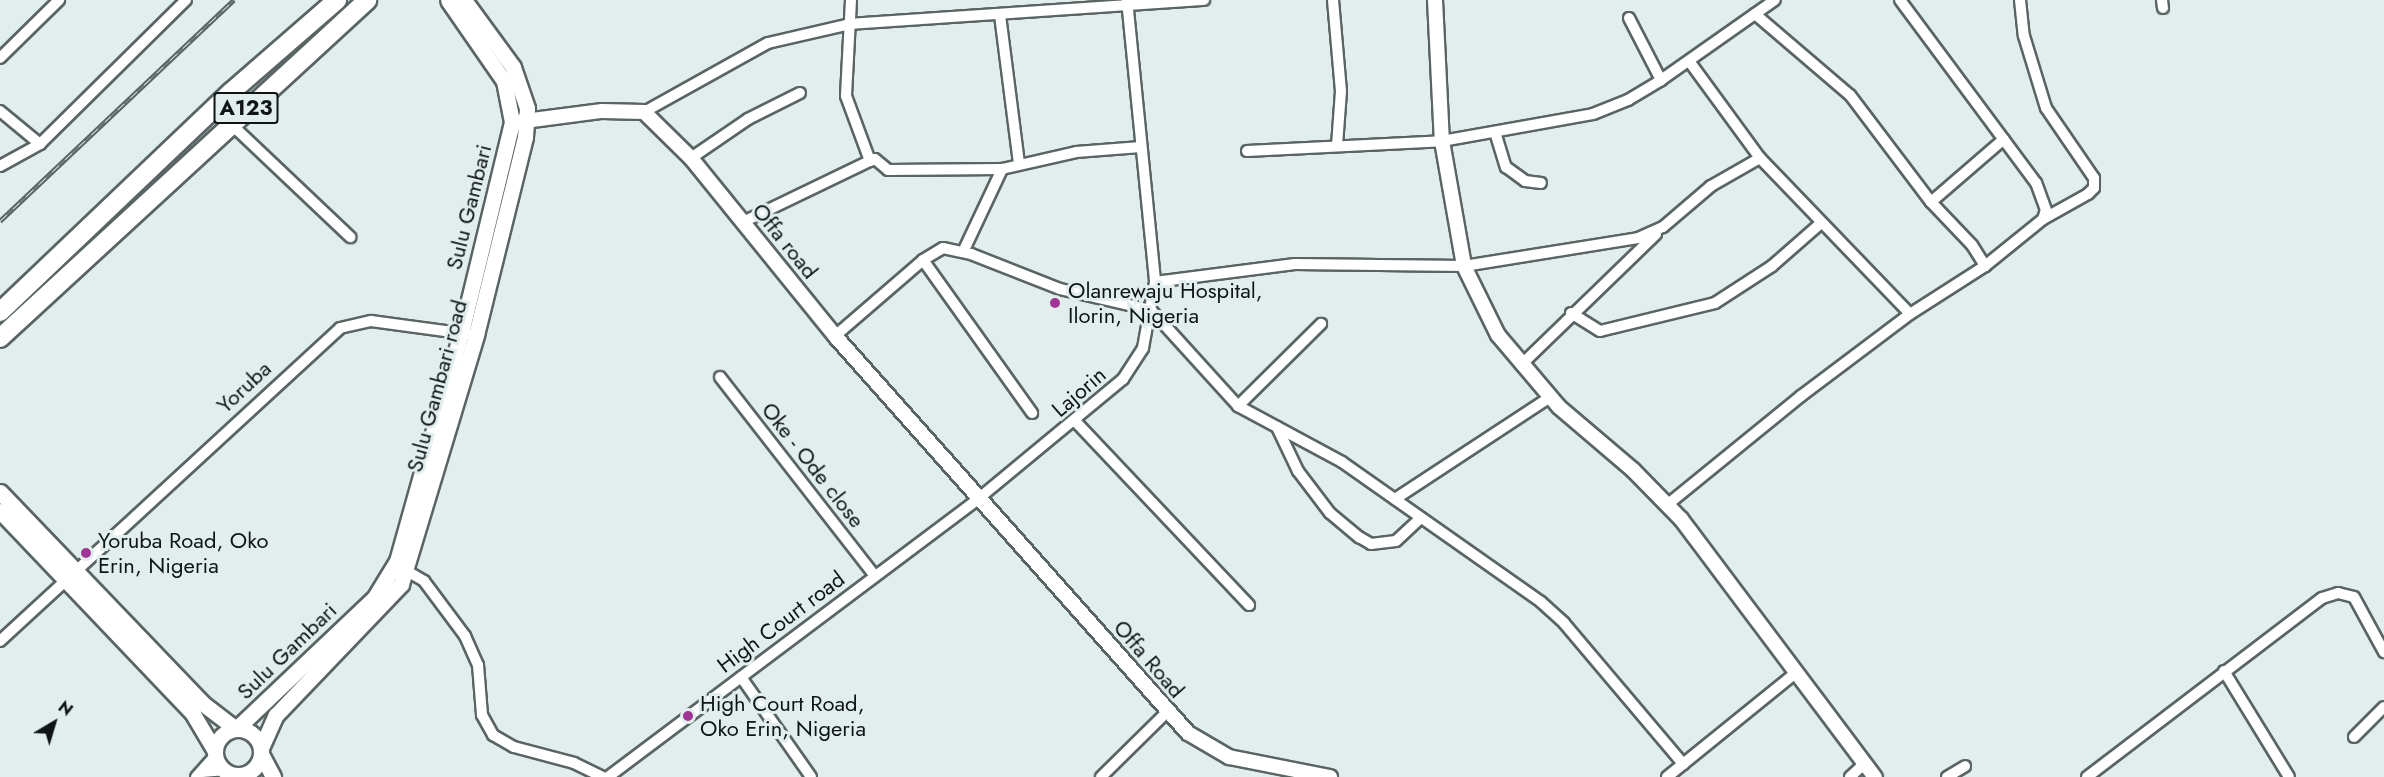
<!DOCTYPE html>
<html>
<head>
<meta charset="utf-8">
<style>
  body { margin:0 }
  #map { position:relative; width:2384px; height:777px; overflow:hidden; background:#e1eeed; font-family:Jost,sans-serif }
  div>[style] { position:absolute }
  .roads { filter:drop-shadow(2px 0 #596564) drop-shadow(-2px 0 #596564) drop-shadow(0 2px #596564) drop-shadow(0 -2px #596564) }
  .street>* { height:10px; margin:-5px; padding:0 5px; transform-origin:5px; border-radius:5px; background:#fff }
  .secondary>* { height:14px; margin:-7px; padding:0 7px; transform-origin:7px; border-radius:7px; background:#fff }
  .primary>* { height:15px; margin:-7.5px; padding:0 7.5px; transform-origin:7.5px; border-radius:7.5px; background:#fff }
  .primary>.ring { margin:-7.5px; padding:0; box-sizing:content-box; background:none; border:15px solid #fff; border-radius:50% }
  .highway>* { height:18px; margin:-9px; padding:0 9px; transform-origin:9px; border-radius:9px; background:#fff }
  .rail>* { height:5px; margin-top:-2.5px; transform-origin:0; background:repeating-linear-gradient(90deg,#e1eeed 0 9px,#5a6262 0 18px); box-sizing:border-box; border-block:2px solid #5a6262 }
  .dots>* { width:16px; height:16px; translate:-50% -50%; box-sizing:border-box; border:3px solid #e1eeed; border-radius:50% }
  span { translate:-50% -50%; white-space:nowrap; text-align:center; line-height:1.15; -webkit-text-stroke:6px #e1eeed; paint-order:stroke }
  .shield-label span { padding:2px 4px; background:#e1eeed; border:2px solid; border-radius:4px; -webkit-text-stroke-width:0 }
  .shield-label { font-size:21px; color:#0f1414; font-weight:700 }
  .street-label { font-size:22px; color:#0f1414 }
  .poi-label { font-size:22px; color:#0f1414 }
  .left { translate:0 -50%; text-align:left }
  .north { position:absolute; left:24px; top:693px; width:60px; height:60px; -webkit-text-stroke:4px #e1eeed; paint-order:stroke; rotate:38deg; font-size:16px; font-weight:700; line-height:24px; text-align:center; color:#0f1414 }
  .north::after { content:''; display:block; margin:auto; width:21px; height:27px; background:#0f1414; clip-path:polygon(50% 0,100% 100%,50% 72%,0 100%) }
</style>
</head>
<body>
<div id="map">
  <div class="roads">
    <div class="street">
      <i style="left:851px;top:0;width:96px;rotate:93deg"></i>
      <i style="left:846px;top:96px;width:69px;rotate:69.7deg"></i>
      <i style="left:870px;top:161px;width:5px;rotate:-22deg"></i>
      <i style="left:875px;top:159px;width:17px;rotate:40deg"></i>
      <i style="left:888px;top:170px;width:114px;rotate:-0.5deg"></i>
      <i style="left:1002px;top:169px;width:76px;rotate:-12.9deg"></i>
      <i style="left:1076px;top:152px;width:65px;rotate:-4.4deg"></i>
      <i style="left:1127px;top:0;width:283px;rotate:84.3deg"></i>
      <i style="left:1155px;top:282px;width:141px;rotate:-7.3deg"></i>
      <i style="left:1295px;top:264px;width:169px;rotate:0.7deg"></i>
      <i style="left:1464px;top:266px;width:176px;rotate:-9.1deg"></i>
      <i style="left:1638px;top:238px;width:27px;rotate:-24deg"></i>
      <i style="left:1663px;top:227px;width:63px;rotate:-40.5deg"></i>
      <i style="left:1711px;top:186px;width:56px;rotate:-29.7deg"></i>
      <i style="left:1333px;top:0;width:91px;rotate:85deg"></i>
      <i style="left:1341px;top:91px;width:55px;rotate:94.2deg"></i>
      <i style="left:2020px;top:0;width:36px;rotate:84deg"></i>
      <i style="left:2024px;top:36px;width:75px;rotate:73deg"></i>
      <i style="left:2046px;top:108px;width:85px;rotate:55.6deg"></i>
      <i style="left:2094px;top:178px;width:10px;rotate:90deg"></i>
      <i style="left:2094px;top:188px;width:8px;rotate:135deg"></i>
      <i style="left:2088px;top:194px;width:51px;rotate:150.9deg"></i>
      <i style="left:2162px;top:0;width:8px;rotate:83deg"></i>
      <i style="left:1755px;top:14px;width:125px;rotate:40.5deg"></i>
      <i style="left:1850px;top:95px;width:134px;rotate:52.9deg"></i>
      <i style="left:1931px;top:202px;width:59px;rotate:46.4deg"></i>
      <i style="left:1972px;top:245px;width:25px;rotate:58deg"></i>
      <i style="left:1000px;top:15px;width:150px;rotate:82.7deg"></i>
      <i style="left:1629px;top:18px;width:70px;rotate:62.7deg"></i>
      <i style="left:0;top:58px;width:83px;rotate:-44.5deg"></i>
      <i style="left:1689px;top:61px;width:120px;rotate:53.8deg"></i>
      <i style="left:1760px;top:158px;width:216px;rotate:46.1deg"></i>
      <i style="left:0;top:111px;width:52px;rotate:39.5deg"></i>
      <i style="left:40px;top:144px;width:205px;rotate:-44.6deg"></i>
      <i style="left:644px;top:112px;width:142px;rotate:-29.1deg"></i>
      <i style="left:768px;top:43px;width:84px;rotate:-13deg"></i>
      <i style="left:850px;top:24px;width:355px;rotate:-3.9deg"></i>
      <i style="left:230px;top:123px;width:166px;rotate:43.5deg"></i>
      <i style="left:1495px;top:132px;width:37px;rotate:73deg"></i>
      <i style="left:1506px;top:167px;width:24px;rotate:36deg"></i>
      <i style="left:1525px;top:181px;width:16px;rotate:7deg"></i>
      <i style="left:1247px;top:151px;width:195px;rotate:-2.9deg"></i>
      <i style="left:1442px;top:141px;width:153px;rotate:-10.1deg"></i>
      <i style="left:1593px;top:114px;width:38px;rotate:-22deg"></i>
      <i style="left:1628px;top:100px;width:39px;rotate:-31deg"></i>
      <i style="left:1661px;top:80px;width:139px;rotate:-35.1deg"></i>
      <i style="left:691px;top:158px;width:69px;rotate:-34.4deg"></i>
      <i style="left:748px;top:119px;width:58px;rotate:-26.6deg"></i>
      <i style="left:0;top:166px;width:46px;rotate:-28.8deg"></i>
      <i style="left:1931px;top:202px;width:96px;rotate:-40.8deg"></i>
      <i style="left:743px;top:222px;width:141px;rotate:-25.7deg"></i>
      <i style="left:963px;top:252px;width:92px;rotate:-64.8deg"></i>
      <i style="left:923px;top:260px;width:188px;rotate:54.5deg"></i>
      <i style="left:1571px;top:313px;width:34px;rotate:32deg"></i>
      <i style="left:1600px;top:331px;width:118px;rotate:-13.7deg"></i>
      <i style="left:1715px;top:303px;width:68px;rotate:-33deg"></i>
      <i style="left:1772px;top:266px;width:64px;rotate:-41.2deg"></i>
      <i style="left:835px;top:336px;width:116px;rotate:-40.8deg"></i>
      <i style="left:923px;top:260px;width:23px;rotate:-31deg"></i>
      <i style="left:943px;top:248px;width:29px;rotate:12deg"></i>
      <i style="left:971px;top:254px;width:96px;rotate:21.5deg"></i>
      <i style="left:1060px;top:289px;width:93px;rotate:13deg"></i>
      <i style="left:1151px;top:310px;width:130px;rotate:47.8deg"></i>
      <i style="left:1238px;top:406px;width:118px;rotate:28.3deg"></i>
      <i style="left:1342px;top:462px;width:243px;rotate:35.1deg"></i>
      <i style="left:1541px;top:602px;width:31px;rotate:42deg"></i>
      <i style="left:1564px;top:623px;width:185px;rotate:49.8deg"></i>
      <i style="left:1521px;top:365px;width:188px;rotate:-44.1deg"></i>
      <i style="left:720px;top:377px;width:252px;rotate:52.1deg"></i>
      <i style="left:1238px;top:406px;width:117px;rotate:-44.7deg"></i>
      <i style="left:1076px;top:422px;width:252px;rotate:46.6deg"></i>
      <i style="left:1277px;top:427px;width:49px;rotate:64.5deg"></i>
      <i style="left:1298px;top:471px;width:53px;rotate:52.7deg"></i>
      <i style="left:1330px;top:513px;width:38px;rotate:40deg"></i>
      <i style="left:1359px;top:537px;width:14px;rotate:30deg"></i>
      <i style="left:1371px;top:544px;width:25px;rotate:-7deg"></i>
      <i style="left:1396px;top:541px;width:34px;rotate:-43deg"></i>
      <i style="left:1395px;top:499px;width:186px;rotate:-33.3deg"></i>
      <i style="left:1667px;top:505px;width:173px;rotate:-39.1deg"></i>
      <i style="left:1801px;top:396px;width:136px;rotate:-37deg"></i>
      <i style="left:1910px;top:314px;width:89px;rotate:-32.6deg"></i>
      <i style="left:1985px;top:266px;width:75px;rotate:-39deg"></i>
      <i style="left:2043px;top:219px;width:9px;rotate:-72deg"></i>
      <i style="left:2046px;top:210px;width:29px;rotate:-110deg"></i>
      <i style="left:2036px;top:183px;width:228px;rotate:-126.6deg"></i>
      <i style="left:400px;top:567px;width:28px;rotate:30deg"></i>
      <i style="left:424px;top:581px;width:69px;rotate:53.3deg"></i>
      <i style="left:465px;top:636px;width:32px;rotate:66deg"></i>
      <i style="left:478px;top:665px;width:50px;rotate:85.4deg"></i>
      <i style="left:482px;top:715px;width:23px;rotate:61deg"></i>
      <i style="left:493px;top:735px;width:24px;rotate:30deg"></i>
      <i style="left:514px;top:747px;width:62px;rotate:14.9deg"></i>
      <i style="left:574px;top:763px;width:32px;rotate:26deg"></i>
      <i style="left:0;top:641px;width:462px;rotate:-42.6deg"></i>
      <i style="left:340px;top:328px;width:32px;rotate:-13deg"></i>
      <i style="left:371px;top:321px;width:97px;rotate:7.7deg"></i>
      <i style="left:2224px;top:671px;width:124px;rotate:58.5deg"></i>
      <i style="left:741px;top:677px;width:122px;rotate:55deg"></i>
      <i style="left:2354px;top:737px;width:42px;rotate:-45deg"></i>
      <i style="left:202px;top:772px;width:21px;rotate:-5deg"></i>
      <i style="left:196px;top:777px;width:28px;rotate:-48deg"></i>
      <i style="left:608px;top:777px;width:463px;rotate:-36.9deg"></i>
      <i style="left:978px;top:499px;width:188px;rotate:-39.6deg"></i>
      <i style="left:1123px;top:379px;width:37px;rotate:-57deg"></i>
      <i style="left:1143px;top:348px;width:67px;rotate:-79.7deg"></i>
      <i style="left:1101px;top:777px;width:93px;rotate:-44.6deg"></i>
      <i style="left:1667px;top:777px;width:164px;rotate:-39deg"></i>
      <i style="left:1850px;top:777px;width:19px;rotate:-43deg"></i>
      <i style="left:1947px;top:777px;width:21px;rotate:-31deg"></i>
      <i style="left:2087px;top:777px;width:295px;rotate:-37.3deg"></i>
      <i style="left:2322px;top:598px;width:17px;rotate:-17deg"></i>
      <i style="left:2338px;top:593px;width:16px;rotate:14deg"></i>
      <i style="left:2354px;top:597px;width:63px;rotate:61.4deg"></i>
    </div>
    <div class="secondary">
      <i style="left:1435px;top:0;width:141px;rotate:87.2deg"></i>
      <i style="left:1442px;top:141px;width:127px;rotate:80deg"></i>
      <i style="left:1464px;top:266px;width:77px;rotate:63.8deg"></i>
      <i style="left:1498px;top:335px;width:94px;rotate:49.7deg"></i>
      <i style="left:1559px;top:407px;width:97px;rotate:40.4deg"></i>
      <i style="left:1633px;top:470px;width:69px;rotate:45.6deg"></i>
      <i style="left:1681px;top:519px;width:323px;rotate:53.1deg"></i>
      <i style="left:517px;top:122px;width:86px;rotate:-7.4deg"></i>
      <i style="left:602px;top:111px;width:42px;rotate:1.4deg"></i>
      <i style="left:644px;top:112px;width:66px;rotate:44.4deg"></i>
      <i style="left:691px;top:158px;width:229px;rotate:51deg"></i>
      <i style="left:835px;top:336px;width:531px;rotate:48.36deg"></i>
      <i style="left:1188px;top:733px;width:48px;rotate:30.3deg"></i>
      <i style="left:1229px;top:757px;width:103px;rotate:11.2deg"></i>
    </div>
    <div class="primary">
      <i style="left:0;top:492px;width:292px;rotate:46.2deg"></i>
      <i style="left:202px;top:703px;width:43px;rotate:37.4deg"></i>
      <i style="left:236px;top:729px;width:192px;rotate:-43.5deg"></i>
      <i style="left:375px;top:597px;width:42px;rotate:-58.6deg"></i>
      <i style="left:397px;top:561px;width:237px;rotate:-74.3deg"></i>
      <i style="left:461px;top:333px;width:217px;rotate:-76.4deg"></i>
      <i style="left:512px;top:122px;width:42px;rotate:-101deg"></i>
      <i style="left:504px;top:81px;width:98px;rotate:-124.7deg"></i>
      <i style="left:0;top:511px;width:280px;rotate:46.4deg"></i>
      <i style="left:193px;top:714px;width:43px;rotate:59.3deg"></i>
      <i class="ring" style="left:215px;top:729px;width:31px;height:31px"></i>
      <i style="left:261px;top:748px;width:36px;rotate:-66deg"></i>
      <i style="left:276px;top:715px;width:181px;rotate:-46.3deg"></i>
      <i style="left:401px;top:584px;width:260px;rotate:-73.2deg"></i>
      <i style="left:476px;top:335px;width:204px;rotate:-76.1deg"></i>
      <i style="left:525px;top:137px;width:29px;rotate:-86deg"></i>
      <i style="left:527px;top:108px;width:43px;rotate:-108.9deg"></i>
      <i style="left:513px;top:67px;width:83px;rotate:-126.2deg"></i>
      <i style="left:261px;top:754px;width:26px;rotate:62deg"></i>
    </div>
    <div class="highway">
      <i style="left:0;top:312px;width:318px;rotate:-43.6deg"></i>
      <i style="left:230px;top:93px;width:142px;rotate:-41deg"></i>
      <i style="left:0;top:338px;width:499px;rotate:-42.6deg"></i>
    </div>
  </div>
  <div class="rail">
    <i style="left:0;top:221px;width:322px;rotate:-43.4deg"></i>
  </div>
  <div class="dots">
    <i style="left:1055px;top:303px;background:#a03596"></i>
    <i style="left:86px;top:553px;background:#a03596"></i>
    <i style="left:688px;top:716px;background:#a03596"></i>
  </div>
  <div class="shield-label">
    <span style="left:246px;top:108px">A123</span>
  </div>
  <div class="street-label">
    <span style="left:469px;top:207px;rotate:-76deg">Sulu Gambari</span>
    <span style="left:785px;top:241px;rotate:51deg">Offa road</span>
    <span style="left:437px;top:386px;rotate:-75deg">Sulu Gambari road</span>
    <span style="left:244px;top:387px;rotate:-43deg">Yoruba</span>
    <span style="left:1079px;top:392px;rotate:-41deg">Lajorin</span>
    <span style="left:813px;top:465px;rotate:52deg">Oke - Ode close</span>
    <span style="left:781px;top:622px;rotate:-37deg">High Court road</span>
    <span style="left:287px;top:651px;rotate:-44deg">Sulu Gambari</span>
    <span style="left:1149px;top:659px;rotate:49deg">Offa Road</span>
  </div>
  <div class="poi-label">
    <span class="left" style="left:1068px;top:303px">Olanrewaju Hospital,<br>Ilorin, Nigeria</span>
    <span class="left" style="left:98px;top:553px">Yoruba Road, Oko<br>Erin, Nigeria</span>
    <span class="left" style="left:700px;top:716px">High Court Road,<br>Oko Erin, Nigeria</span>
  </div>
  <div class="north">N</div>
</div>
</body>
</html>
